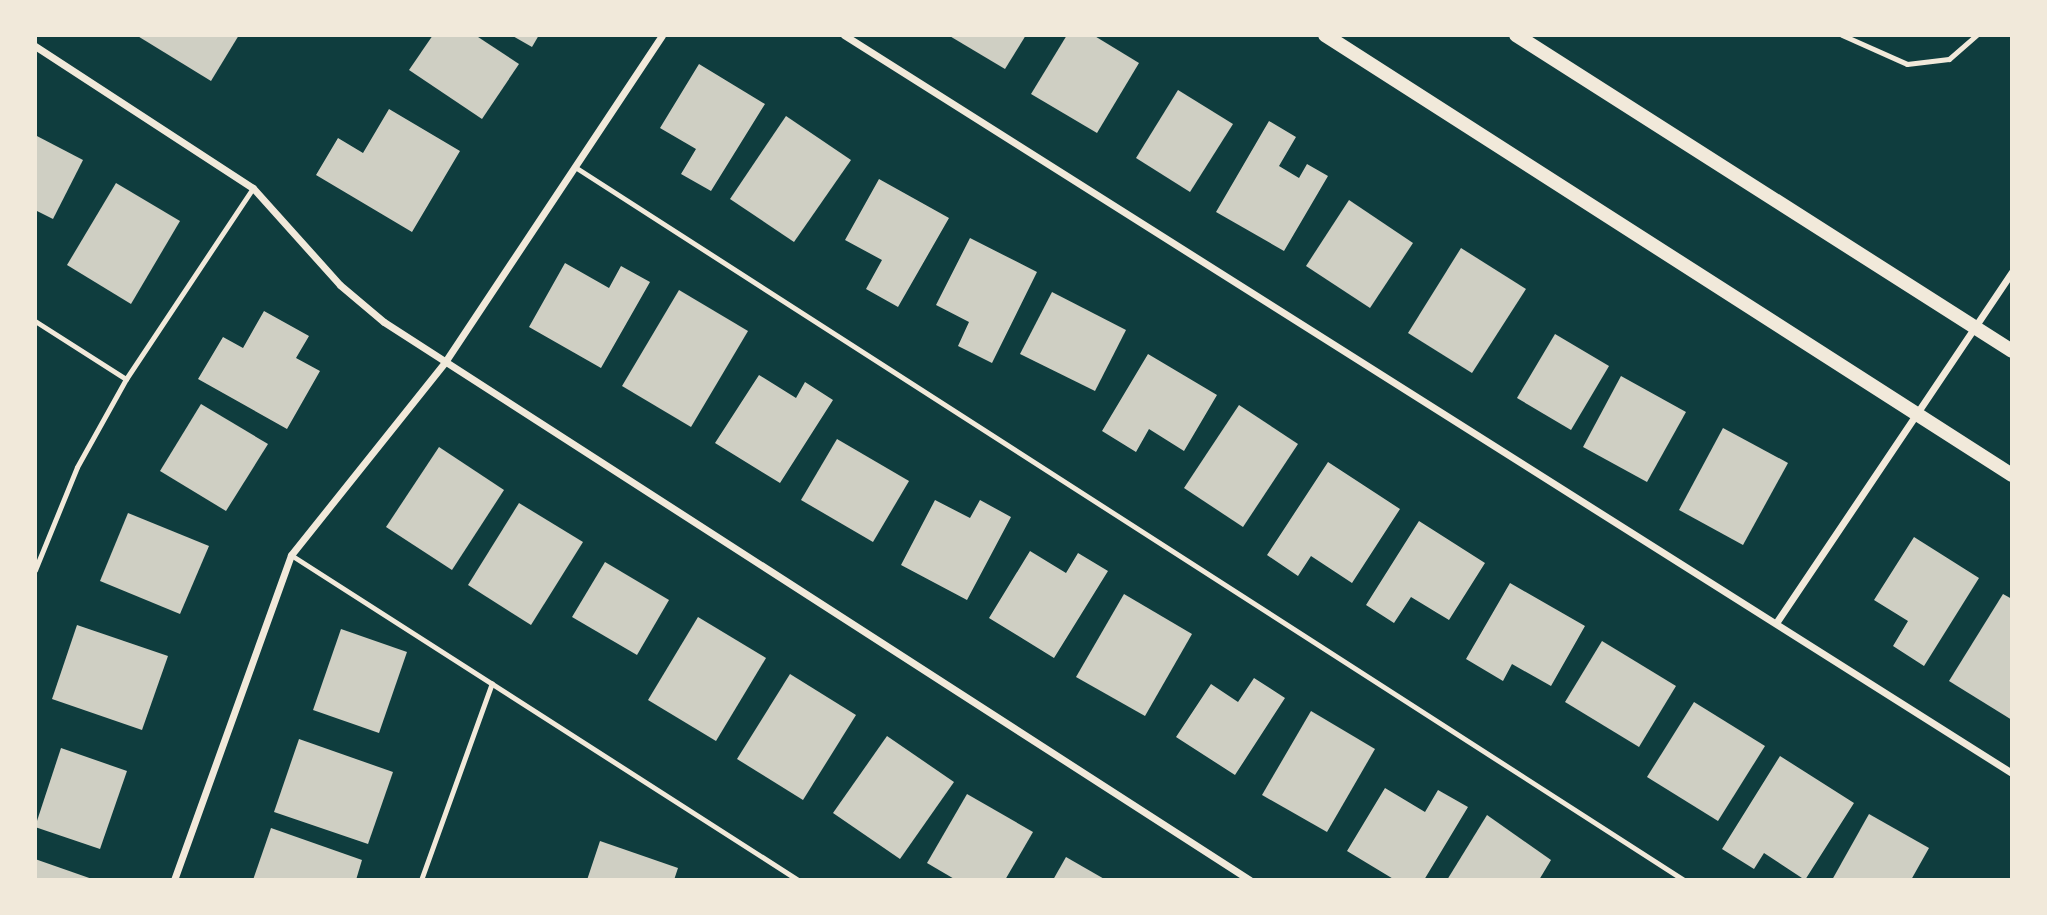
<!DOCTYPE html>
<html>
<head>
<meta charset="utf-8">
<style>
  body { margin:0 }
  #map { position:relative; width:2047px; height:915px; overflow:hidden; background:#0f3d3e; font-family:"Golos Text",sans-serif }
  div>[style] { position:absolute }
  .building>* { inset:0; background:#cfcfc3 }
  .service>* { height:5px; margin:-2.5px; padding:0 2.5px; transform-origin:2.5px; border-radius:2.5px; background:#f1e9da }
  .minor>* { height:7px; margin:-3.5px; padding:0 3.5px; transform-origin:3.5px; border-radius:3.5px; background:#f1e9da }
  .secondary>* { height:14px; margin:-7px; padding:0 7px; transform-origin:7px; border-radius:7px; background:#f1e9da }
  span { translate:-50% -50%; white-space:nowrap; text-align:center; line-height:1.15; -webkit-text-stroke:7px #f1e9da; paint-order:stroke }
  .frame { position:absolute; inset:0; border:37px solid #f1e9da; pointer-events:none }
</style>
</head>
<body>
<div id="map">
  <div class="building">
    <i style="clip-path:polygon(136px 35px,239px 35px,211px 81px)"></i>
    <i style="clip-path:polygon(433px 35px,475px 35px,519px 64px,482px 119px,409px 70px)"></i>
    <i style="clip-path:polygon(511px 35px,539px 35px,532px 47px)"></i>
    <i style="clip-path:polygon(948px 35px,1026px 35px,1005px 69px)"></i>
    <i style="clip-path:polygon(1067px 35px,1093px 35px,1139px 63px,1097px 133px,1031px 94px)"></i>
    <i style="clip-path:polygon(699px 64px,765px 104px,711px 191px,681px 174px,696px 149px,660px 128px)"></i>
    <i style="clip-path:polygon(1178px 90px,1233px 124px,1190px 192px,1136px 158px)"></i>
    <i style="clip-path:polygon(389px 109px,460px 151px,412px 232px,316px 175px,338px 138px,363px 153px)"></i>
    <i style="clip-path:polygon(786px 116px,851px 160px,794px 242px,730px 199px)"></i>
    <i style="clip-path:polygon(1269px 121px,1296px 137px,1279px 166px,1299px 178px,1307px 164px,1328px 176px,1284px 251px,1216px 212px)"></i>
    <i style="clip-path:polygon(35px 135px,83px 160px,53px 219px,35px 210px)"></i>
    <i style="clip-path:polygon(879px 179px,949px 218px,898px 307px,866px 289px,882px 260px,845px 240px)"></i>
    <i style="clip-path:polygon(116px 183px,180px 221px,131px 304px,67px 265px)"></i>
    <i style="clip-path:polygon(1349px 200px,1413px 243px,1370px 308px,1306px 266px)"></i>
    <i style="clip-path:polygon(970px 238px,1037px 272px,992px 363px,958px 346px,969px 322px,936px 305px)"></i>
    <i style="clip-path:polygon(1461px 248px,1526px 289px,1472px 373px,1408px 333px)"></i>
    <i style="clip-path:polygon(565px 263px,609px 288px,621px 266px,650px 282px,601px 368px,529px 327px)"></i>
    <i style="clip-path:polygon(679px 290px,748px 331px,691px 427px,622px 386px)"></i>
    <i style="clip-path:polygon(1052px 292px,1126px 330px,1095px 391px,1020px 354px)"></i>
    <i style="clip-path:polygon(264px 311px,309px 336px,296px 358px,320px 371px,287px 429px,198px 379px,223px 337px,243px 348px)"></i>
    <i style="clip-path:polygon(1555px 334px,1609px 366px,1571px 430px,1517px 398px)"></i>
    <i style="clip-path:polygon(1148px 354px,1217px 395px,1184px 451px,1149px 429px,1136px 452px,1102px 431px)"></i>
    <i style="clip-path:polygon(759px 375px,796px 398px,805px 382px,833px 400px,780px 483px,715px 443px)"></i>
    <i style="clip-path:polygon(1621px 376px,1686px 412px,1647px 482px,1583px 447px)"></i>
    <i style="clip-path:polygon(201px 404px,268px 444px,226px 511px,160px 471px)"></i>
    <i style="clip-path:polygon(1239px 405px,1298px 444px,1243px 527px,1184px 488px)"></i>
    <i style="clip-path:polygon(1723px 428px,1788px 463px,1743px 545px,1679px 510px)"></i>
    <i style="clip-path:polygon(837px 439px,909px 481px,873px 542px,801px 500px)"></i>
    <i style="clip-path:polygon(439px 447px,504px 490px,452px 570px,386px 527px)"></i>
    <i style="clip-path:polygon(1328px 462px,1400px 509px,1352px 583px,1311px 556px,1298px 576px,1267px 555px)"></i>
    <i style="clip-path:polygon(935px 500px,970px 518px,980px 500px,1011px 517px,967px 600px,901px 565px)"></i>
    <i style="clip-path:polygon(519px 503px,583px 542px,531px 625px,468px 585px)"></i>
    <i style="clip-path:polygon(128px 513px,209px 546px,180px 614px,100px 581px)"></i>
    <i style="clip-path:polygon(1419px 521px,1485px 563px,1449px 620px,1411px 597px,1394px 623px,1366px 605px)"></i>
    <i style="clip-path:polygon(1914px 537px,1979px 578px,1924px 666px,1893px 646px,1908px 621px,1874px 600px)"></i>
    <i style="clip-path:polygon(1030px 551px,1066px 573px,1078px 553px,1108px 571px,1054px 658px,989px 618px)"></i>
    <i style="clip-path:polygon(605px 562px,669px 600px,637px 655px,572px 617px)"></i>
    <i style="clip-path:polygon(1510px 583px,1585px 626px,1551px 686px,1512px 664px,1503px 681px,1466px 659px)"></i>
    <i style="clip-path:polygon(1124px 594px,1192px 634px,1145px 716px,1076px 677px)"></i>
    <i style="clip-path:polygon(2003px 594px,2012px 599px,2012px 720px,1949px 681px)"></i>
    <i style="clip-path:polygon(698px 617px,766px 658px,716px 741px,648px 700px)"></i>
    <i style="clip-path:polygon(77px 625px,168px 656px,142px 730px,52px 699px)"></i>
    <i style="clip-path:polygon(341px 629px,407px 652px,379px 733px,313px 710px)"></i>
    <i style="clip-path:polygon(1602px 641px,1676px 686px,1639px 747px,1565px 702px)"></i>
    <i style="clip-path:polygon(790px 674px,856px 715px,803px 800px,737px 759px)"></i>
    <i style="clip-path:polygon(1254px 678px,1285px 698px,1235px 775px,1176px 737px,1211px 684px,1238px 702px)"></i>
    <i style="clip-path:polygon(1694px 702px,1765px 746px,1718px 821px,1647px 777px)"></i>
    <i style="clip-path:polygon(1311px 711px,1375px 749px,1327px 832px,1262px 795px)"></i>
    <i style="clip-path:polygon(887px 736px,954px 782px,900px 859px,833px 813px)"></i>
    <i style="clip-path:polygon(299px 739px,393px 772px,368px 844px,274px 812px)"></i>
    <i style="clip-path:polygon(61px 748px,127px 771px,100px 849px,35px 827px)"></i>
    <i style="clip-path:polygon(1780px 756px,1854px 803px,1805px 880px,1764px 853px,1754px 869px,1722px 849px)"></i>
    <i style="clip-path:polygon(1385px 788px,1425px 812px,1438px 790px,1468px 807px,1424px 880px,1395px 880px,1347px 851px)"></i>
    <i style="clip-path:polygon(967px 794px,1033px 832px,1005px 880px,956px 880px,927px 863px)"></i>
    <i style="clip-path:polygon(1869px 814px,1929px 848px,1911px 880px,1832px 880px)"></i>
    <i style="clip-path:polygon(1487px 815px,1551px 860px,1539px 880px,1447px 880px)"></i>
    <i style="clip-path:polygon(271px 828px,362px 860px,356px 880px,253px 880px)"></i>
    <i style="clip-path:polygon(600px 841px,678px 868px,674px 880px,587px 880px)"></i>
    <i style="clip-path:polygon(1066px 857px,1106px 880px,1053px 880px)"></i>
    <i style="clip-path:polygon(35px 859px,95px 880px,35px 880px)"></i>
  </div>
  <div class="service">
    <i style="left:1842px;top:35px;width:71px;rotate:24deg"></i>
    <i style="left:1907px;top:64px;width:42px;rotate:-6.8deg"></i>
    <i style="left:1949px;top:59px;width:37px;rotate:-41deg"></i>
    <i style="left:575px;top:167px;width:1318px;rotate:32.74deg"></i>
    <i style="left:35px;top:321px;width:108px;rotate:32.5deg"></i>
    <i style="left:291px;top:555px;width:602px;rotate:32.66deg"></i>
    <i style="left:35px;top:570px;width:111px;rotate:-67.8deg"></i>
    <i style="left:77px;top:467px;width:101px;rotate:-60.9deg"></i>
    <i style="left:126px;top:379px;width:229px;rotate:-56.4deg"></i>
    <i style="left:421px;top:880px;width:209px;rotate:-70.2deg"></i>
  </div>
  <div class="minor">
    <i style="left:844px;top:35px;width:1382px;rotate:32.29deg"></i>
    <i style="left:35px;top:46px;width:260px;rotate:33.1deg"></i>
    <i style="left:253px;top:188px;width:130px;rotate:48.1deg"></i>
    <i style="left:340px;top:285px;width:57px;rotate:40.1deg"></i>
    <i style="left:384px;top:322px;width:1030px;rotate:32.8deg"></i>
    <i style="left:1776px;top:623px;width:423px;rotate:-56.1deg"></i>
    <i style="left:174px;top:880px;width:345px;rotate:-70.2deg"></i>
    <i style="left:291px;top:555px;width:247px;rotate:-51.4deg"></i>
    <i style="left:445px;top:362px;width:392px;rotate:-56.4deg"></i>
  </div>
  <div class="secondary">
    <i style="left:1325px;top:35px;width:816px;rotate:32.64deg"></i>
    <i style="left:1516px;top:35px;width:588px;rotate:32.5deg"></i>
  </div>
  <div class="frame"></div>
</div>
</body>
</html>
